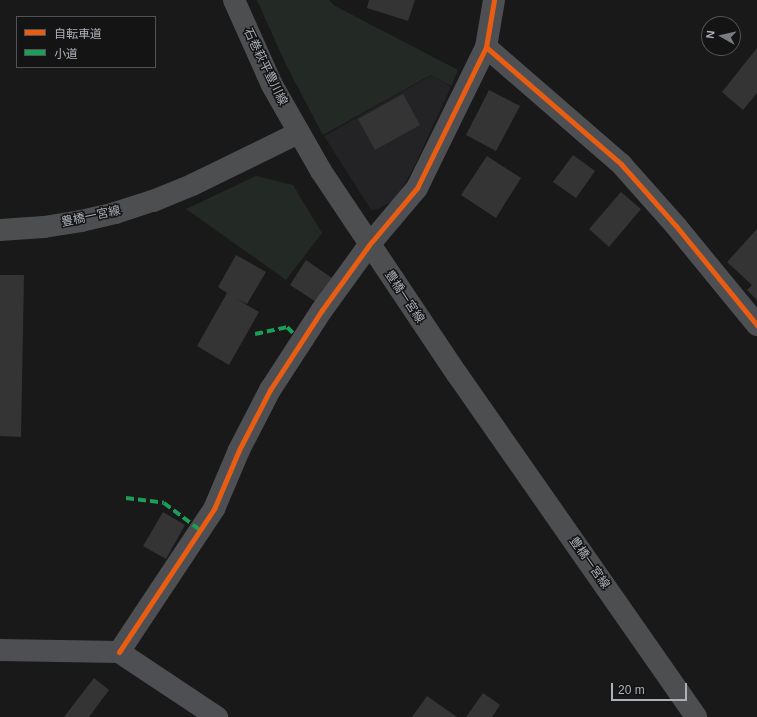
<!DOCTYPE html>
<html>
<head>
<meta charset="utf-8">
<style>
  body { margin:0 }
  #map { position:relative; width:757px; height:717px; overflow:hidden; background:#19191a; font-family:Arial,"Noto Sans JP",sans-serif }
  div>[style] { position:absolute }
  .built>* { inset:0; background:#232325 }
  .green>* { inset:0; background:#232924 }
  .building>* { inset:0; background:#343435 }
  .street>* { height:22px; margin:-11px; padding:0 11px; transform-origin:11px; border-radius:11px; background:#4e4f52 }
  .secondary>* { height:22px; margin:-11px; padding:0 11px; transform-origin:11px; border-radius:11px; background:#4d4e50 }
  .quiet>* { height:4px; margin-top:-2px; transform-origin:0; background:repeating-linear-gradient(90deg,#1a9f57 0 8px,transparent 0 12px) }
  .cycleway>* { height:5px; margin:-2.5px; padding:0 2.5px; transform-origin:2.5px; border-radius:2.5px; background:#e95d12 }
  span { translate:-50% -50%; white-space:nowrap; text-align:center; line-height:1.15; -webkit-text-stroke:3px #141415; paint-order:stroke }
  .street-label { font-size:12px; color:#acb1b9 }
  .legend { position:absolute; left:16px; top:16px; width:140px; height:52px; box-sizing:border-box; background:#141415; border:1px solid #515357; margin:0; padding:5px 7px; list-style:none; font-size:12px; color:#acb1b9 }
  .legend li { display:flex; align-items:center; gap:8px; height:20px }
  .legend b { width:20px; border:1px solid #515357 }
  .north { position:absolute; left:701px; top:16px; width:40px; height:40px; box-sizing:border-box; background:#141415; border:1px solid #515357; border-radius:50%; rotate:278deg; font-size:11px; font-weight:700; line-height:16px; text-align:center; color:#acb1b9 }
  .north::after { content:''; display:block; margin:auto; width:14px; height:18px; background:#797c81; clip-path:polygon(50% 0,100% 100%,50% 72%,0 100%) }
  .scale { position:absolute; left:611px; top:683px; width:76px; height:18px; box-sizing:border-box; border:2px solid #acb1b9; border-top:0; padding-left:5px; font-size:12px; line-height:14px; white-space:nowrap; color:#acb1b9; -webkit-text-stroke:3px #141415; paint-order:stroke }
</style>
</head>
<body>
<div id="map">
  <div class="built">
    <i style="clip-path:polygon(432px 75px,451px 87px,414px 167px,395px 200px,378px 209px,371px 210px,324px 136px)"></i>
  </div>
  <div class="green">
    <i style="clip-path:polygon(257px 0,329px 0,335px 6px,458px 70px,451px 86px,431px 75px,323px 135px,286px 65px)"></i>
    <i style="clip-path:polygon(256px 176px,293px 185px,322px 233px,286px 280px,186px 209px)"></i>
  </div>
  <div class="building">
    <i style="clip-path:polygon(369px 0,415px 0,408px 21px,367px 8px)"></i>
    <i style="clip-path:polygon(757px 48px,757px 93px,743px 110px,722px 92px)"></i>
    <i style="clip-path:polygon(489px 90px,520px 106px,496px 151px,466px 135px)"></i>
    <i style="clip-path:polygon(403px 94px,420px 125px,375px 150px,358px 119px)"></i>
    <i style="clip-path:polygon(573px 155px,595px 171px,576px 198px,553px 182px)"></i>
    <i style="clip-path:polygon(487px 156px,521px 178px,496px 218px,461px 195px)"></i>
    <i style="clip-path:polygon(621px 192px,641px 209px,609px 247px,589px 229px)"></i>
    <i style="clip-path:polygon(757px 229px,757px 300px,747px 290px,752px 285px,727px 262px)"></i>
    <i style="clip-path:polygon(236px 255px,266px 272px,247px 304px,235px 298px,259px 312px,229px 365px,197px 346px,227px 293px,218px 287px)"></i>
    <i style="clip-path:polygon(306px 260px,332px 278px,316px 302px,290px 285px)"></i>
    <i style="clip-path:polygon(0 275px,24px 275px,21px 437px,0 436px)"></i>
    <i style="clip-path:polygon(163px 512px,185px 525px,166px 559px,143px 546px)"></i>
    <i style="clip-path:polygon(94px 678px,109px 690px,89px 717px,64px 717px)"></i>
    <i style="clip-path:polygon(483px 693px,500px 705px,492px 717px,466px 717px)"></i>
    <i style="clip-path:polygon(427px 696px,457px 717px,412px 717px)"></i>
  </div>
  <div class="street">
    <i style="left:486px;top:47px;width:179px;rotate:40.9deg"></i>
    <i style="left:621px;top:164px;width:83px;rotate:48.4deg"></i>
    <i style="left:676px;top:226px;width:128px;rotate:50.7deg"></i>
    <i style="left:0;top:650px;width:119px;rotate:1deg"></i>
    <i style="left:119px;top:652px;width:118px;rotate:33.6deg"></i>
    <i style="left:119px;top:652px;width:172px;rotate:-56.4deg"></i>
    <i style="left:214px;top:509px;width:64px;rotate:-67deg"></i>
    <i style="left:239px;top:450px;width:68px;rotate:-62.7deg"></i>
    <i style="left:270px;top:390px;width:95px;rotate:-57deg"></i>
    <i style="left:322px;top:310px;width:80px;rotate:-54.1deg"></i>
    <i style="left:369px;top:245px;width:75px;rotate:-49.9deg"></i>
    <i style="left:417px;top:188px;width:157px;rotate:-63.9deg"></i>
    <i style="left:486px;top:47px;width:48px;rotate:-80.3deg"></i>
  </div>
  <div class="secondary">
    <i style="left:234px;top:0;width:93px;rotate:65.9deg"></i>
    <i style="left:272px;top:85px;width:99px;rotate:60.3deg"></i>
    <i style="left:321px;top:171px;width:244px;rotate:56.2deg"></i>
    <i style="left:457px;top:374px;width:418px;rotate:55.1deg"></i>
    <i style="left:0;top:230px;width:44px;rotate:-3.9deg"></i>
    <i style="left:44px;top:227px;width:37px;rotate:-9deg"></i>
    <i style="left:81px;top:221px;width:35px;rotate:-13deg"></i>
    <i style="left:115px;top:213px;width:40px;rotate:-18deg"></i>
    <i style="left:153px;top:201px;width:42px;rotate:-22.3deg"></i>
    <i style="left:192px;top:185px;width:118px;rotate:-26.1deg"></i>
  </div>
  <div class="quiet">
    <i style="left:255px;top:334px;width:33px;rotate:-12deg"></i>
    <i style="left:287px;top:327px;width:10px;rotate:45deg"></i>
    <i style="left:126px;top:498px;width:38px;rotate:7deg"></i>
    <i style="left:164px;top:503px;width:45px;rotate:36.9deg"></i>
  </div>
  <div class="cycleway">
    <i style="left:486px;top:47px;width:179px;rotate:40.9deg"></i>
    <i style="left:621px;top:164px;width:83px;rotate:48.4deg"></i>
    <i style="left:676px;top:226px;width:128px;rotate:50.7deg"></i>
    <i style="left:119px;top:652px;width:172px;rotate:-56.4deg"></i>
    <i style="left:214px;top:509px;width:64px;rotate:-67deg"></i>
    <i style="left:239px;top:450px;width:68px;rotate:-62.7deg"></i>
    <i style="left:270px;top:390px;width:95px;rotate:-57deg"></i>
    <i style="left:322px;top:310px;width:80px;rotate:-54.1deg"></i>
    <i style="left:369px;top:245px;width:75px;rotate:-49.9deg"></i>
    <i style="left:417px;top:188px;width:157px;rotate:-63.9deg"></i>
    <i style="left:486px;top:47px;width:48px;rotate:-80.3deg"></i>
  </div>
  <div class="street-label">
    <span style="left:265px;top:67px;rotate:64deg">石巻萩平豊川線</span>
    <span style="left:91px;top:217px;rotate:-12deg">豊橋一宮線</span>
    <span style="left:404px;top:297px;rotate:56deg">豊橋一宮線</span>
    <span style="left:589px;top:563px;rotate:55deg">豊橋一宮線</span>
  </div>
  <ul class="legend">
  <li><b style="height:5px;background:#e95d12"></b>自転車道</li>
  <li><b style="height:5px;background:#1a9f57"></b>小道</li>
  </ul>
  <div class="north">N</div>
  <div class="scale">20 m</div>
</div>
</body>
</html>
